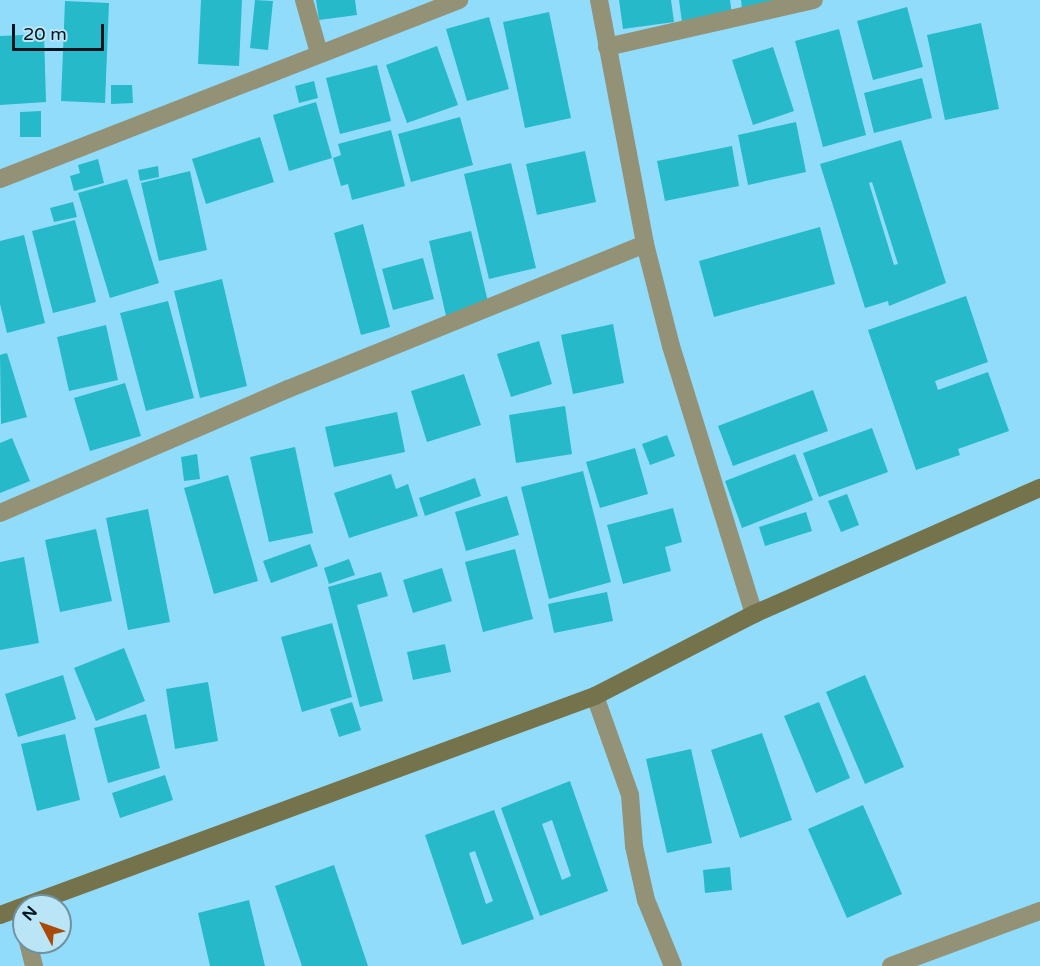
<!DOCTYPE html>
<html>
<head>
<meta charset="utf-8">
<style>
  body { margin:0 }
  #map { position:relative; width:1040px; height:966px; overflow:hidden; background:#92dcfb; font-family:"Varela Round",sans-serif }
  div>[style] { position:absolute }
  .building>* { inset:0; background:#26b9c9 }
  .street>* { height:18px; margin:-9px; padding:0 9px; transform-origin:9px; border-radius:9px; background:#939277 }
  .secondary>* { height:18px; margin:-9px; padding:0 9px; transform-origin:9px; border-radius:9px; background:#75734b }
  span { translate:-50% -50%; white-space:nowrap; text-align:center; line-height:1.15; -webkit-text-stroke:4.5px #bae5f7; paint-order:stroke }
  .north { position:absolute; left:12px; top:894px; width:60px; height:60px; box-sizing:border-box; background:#bae5f7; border:2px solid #7091a0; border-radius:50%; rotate:311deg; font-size:16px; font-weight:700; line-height:24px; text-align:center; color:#00141d }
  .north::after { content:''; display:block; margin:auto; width:21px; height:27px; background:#aa4908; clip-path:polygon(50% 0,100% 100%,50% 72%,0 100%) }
  .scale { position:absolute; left:12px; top:24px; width:92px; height:27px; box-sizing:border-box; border:3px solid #00141d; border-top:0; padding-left:8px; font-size:18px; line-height:21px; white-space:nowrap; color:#00141d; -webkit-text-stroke:4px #bae5f7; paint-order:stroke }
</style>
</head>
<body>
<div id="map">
  <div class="building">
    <i style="clip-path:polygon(201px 0,242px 0,239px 66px,198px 64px)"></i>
    <i style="clip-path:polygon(255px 0,273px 1px,268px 50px,250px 48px)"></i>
    <i style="clip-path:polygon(316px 0,355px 0,357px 15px,319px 20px)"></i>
    <i style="clip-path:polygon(619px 0,671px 0,674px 22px,623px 29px)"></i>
    <i style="clip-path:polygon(679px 0,730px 0,732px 15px,682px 22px)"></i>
    <i style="clip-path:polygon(741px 0,789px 0,742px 9px)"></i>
    <i style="clip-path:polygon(65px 1px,109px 3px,105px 103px,61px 101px)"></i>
    <i style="clip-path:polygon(907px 7px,923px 67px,873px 80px,857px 21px)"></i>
    <i style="clip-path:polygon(549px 12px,571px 118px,525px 128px,503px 22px)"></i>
    <i style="clip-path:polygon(489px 17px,509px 89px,467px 101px,446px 29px)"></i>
    <i style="clip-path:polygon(981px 23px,999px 109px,945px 120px,927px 35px)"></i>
    <i style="clip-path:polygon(839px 29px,866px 135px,823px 147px,795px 41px)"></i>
    <i style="clip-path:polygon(44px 34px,46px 102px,0 105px,0 36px)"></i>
    <i style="clip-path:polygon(437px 46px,458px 105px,407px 123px,386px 65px)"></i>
    <i style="clip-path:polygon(773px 47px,794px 111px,753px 125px,732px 60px)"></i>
    <i style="clip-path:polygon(377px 65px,391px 121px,340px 134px,326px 78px)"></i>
    <i style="clip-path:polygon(922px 78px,932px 118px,874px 133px,864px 93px)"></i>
    <i style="clip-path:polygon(314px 81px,318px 98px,299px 103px,295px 86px)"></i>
    <i style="clip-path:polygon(111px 85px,132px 85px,133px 103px,111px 104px)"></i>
    <i style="clip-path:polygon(316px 102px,332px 158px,289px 171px,273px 115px)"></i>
    <i style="clip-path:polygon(41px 111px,41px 137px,20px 137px,20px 112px)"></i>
    <i style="clip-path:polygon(460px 117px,473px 165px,411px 182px,398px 134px)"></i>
    <i style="clip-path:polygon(796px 122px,806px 172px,748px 185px,738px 135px)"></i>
    <i style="clip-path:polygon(391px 130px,405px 186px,352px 200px,348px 184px,341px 186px,333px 158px,341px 155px,338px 144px)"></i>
    <i style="clip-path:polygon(260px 137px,274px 182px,206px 204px,192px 159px)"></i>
    <i style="clip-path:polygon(evenodd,901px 140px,946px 283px,889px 306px,888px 301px,865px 308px,820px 164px,901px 140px,872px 182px,898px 264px,894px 265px,869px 183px,872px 182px)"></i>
    <i style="clip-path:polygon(732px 146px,739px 186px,665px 201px,657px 161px)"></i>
    <i style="clip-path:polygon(585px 151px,596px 202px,537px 215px,526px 164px)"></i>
    <i style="clip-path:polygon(98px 159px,104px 183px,74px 191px,70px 176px,80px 173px,78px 165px)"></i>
    <i style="clip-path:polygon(511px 163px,536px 268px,489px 279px,464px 174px)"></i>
    <i style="clip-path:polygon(158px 166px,159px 177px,140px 181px,138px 170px)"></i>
    <i style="clip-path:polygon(190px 171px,207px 250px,159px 261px,141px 183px)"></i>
    <i style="clip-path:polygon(127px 179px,159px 283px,110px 298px,78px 193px)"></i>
    <i style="clip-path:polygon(73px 202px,77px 217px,54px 222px,50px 208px)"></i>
    <i style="clip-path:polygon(75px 220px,96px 302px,53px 313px,32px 231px)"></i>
    <i style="clip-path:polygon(363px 224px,390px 327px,361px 335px,334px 233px)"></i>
    <i style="clip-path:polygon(820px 227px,835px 284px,714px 317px,699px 261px)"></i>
    <i style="clip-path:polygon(471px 231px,489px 306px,446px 316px,429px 241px)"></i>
    <i style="clip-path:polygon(24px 235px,45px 323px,7px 333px,0 304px,0 241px)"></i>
    <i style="clip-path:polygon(423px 258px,434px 299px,393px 310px,382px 269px)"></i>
    <i style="clip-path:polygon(222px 279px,247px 386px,200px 398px,174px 291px)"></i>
    <i style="clip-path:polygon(966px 296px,988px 362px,935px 381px,938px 390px,988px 372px,1009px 431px,958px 449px,960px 455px,916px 470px,868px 330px)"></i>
    <i style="clip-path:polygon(168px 301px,194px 398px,146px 411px,120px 313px)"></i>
    <i style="clip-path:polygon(613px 324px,624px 383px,573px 394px,561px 335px)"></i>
    <i style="clip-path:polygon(106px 325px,118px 380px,69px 391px,57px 337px)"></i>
    <i style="clip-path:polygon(539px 341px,552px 384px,511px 397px,497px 354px)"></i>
    <i style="clip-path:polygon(7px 353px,27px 417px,1px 424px,0 355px)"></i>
    <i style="clip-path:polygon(464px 374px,481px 425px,427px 442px,411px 391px)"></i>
    <i style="clip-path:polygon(125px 383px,141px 436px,90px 451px,74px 398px)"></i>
    <i style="clip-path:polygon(813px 390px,828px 431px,733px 466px,718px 426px)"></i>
    <i style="clip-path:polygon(565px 406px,572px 454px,516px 463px,509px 415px)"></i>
    <i style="clip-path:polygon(397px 412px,405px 452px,334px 467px,325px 427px)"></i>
    <i style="clip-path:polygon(872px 428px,888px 472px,819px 497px,803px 453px)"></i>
    <i style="clip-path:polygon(667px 435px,675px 456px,650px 465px,642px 444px)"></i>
    <i style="clip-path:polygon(12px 438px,30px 481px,0 493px,0 443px)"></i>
    <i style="clip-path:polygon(295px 447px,313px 533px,269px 542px,250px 457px)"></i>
    <i style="clip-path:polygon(635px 448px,648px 494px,600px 508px,586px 462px)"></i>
    <i style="clip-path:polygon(197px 454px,200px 479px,184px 481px,181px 457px)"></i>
    <i style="clip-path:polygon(795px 454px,813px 500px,742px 528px,725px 481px)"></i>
    <i style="clip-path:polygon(583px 471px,611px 582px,549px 599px,521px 487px)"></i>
    <i style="clip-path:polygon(391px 474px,396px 489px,408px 484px,418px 516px,349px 538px,334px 493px)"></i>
    <i style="clip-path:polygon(228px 475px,258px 581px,214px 594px,184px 488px)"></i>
    <i style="clip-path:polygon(475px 478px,481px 496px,425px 516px,419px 498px)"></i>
    <i style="clip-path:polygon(847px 494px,859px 525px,841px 532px,828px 501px)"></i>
    <i style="clip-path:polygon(507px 496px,519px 535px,466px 551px,455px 512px)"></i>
    <i style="clip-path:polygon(673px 508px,682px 542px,665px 547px,671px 571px,623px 584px,607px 525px)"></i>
    <i style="clip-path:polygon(148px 509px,170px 622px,128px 630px,106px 518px)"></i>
    <i style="clip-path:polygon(806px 512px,812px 531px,765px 546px,759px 527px)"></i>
    <i style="clip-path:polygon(96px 529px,112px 601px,60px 612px,45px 540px)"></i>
    <i style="clip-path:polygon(310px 544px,318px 566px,271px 583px,263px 561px)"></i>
    <i style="clip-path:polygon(515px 549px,533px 619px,483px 632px,465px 562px)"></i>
    <i style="clip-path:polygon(24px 557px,39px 643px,0 650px,0 562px)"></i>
    <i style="clip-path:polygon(349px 559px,355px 575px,329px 584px,324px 568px)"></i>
    <i style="clip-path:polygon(442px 568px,452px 601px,413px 613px,403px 580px)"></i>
    <i style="clip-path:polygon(381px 572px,388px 596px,357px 605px,383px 701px,360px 707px,328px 587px)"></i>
    <i style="clip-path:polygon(607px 592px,613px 621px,554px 633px,548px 604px)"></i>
    <i style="clip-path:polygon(332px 623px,352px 697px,302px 712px,281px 637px)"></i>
    <i style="clip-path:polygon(445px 644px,451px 672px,413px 680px,407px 652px)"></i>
    <i style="clip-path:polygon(124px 648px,145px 701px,96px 721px,74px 668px)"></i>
    <i style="clip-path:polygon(63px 675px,76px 719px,18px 737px,5px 694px)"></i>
    <i style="clip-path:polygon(865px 675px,904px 767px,865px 784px,826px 692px)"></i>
    <i style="clip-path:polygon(208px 682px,218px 741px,175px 749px,166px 689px)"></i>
    <i style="clip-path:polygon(352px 702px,361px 730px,339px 737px,330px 709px)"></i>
    <i style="clip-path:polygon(819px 702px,850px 778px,816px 793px,784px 716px)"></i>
    <i style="clip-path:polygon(146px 714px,160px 768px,108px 783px,94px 728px)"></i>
    <i style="clip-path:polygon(762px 733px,792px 820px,740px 838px,711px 750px)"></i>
    <i style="clip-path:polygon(65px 734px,80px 800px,37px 811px,21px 744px)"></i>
    <i style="clip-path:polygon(691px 749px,712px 843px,667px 853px,646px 759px)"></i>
    <i style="clip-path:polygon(165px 775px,173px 800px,120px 818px,112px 793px)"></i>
    <i style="clip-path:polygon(evenodd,570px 781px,608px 891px,540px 916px,501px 808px,570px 781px,552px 820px,571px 876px,562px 880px,542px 824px,552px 820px)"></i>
    <i style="clip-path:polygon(863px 805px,902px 894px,847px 918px,808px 829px)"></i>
    <i style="clip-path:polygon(evenodd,494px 810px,534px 919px,462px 945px,425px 835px,494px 810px,475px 851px,493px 901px,486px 904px,469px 853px,475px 851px)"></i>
    <i style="clip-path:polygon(334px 865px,368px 966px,302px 966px,275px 886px)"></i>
    <i style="clip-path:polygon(730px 867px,732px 890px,705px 893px,703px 870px)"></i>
    <i style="clip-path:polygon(249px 900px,265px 966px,210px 966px,198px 913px)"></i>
  </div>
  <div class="street">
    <i style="left:304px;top:0;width:55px;rotate:74.2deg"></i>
    <i style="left:599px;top:0;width:248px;rotate:79.3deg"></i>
    <i style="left:645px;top:244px;width:105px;rotate:75.7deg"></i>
    <i style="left:671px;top:346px;width:281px;rotate:72.8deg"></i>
    <i style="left:607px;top:47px;width:212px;rotate:-12.8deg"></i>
    <i style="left:0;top:179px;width:493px;rotate:-21.3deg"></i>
    <i style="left:0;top:513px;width:314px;rotate:-23.3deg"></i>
    <i style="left:288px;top:389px;width:385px;rotate:-22.1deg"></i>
    <i style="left:595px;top:696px;width:105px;rotate:70.5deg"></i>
    <i style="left:630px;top:795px;width:51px;rotate:85.5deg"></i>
    <i style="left:634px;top:846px;width:55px;rotate:77.5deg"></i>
    <i style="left:646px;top:900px;width:71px;rotate:67.8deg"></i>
    <i style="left:19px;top:908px;width:20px;rotate:75deg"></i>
    <i style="left:28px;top:942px;width:25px;rotate:76deg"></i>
    <i style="left:891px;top:966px;width:159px;rotate:-20.3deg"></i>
  </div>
  <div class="secondary">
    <i style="left:0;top:915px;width:634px;rotate:-20.21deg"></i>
    <i style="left:595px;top:696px;width:179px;rotate:-27.3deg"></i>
    <i style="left:754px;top:614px;width:313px;rotate:-23.8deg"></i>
  </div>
  <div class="north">N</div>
  <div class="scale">20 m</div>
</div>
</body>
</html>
